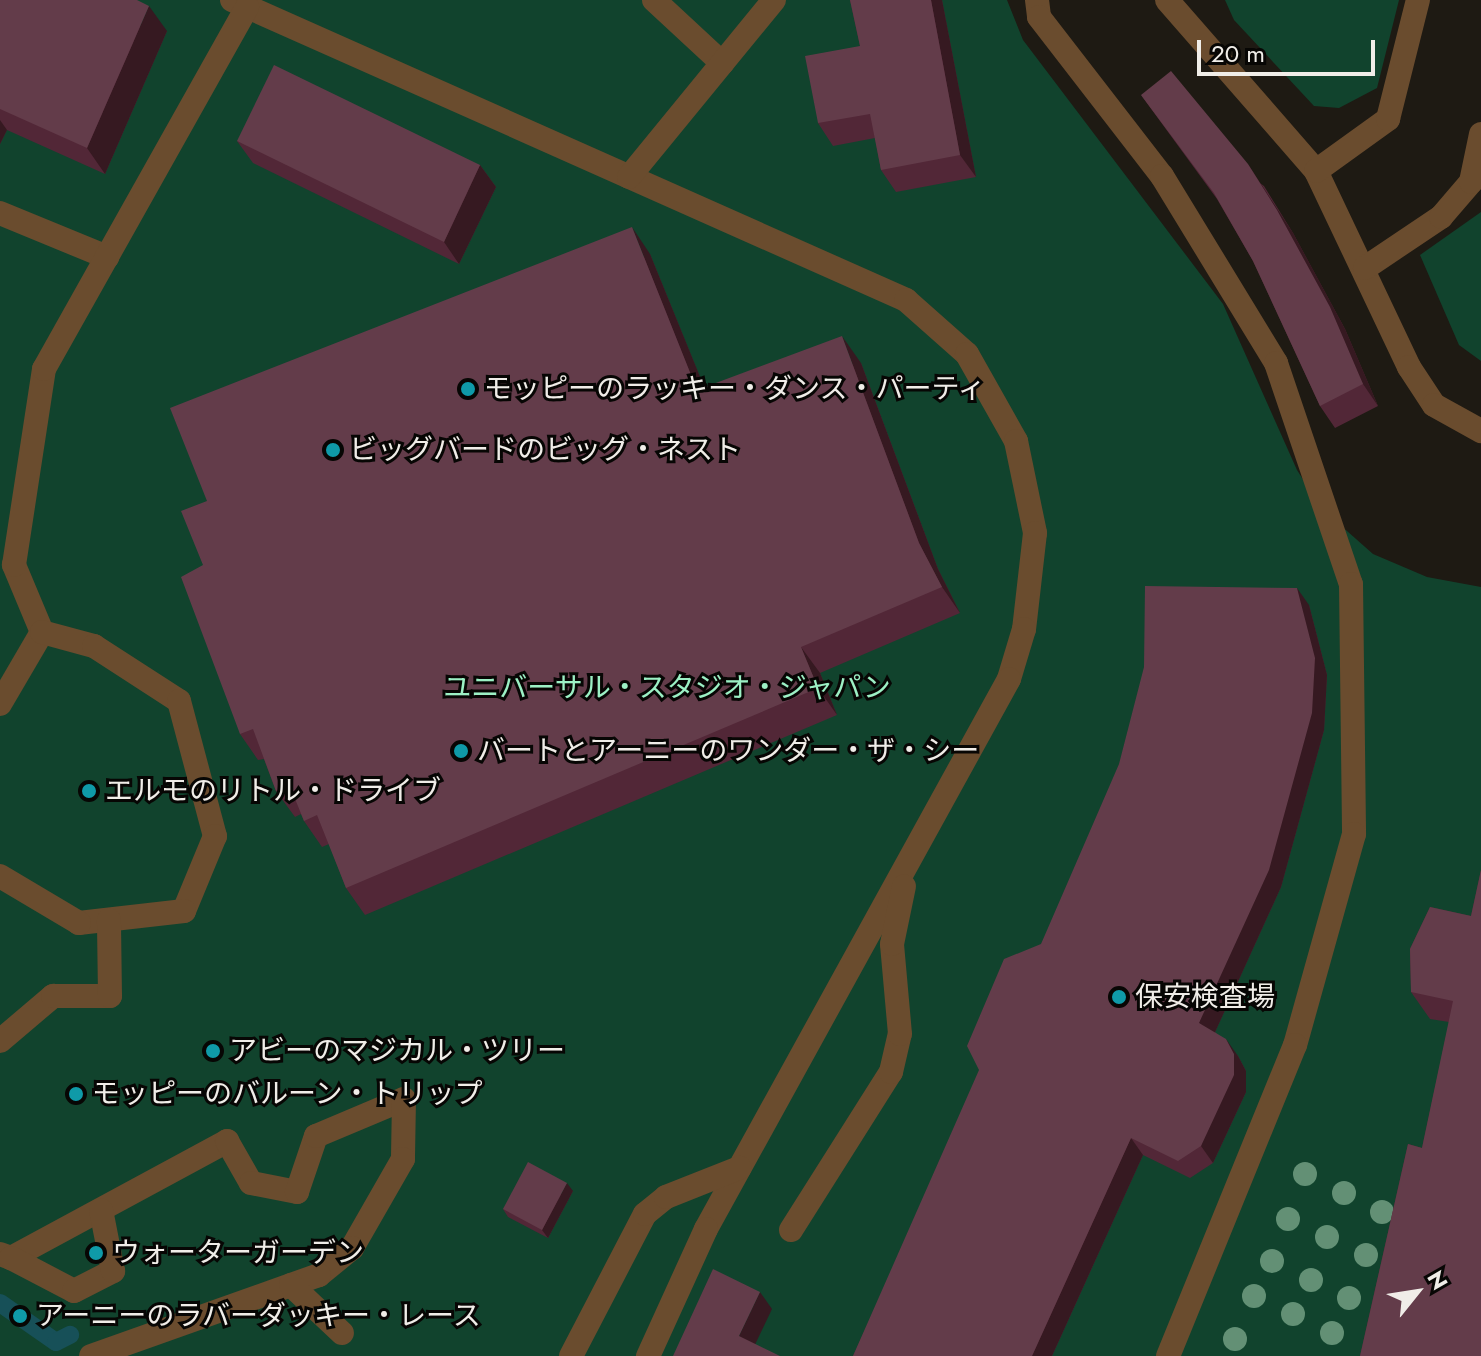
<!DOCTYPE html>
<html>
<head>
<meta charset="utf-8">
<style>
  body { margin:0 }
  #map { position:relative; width:1481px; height:1356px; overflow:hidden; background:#1e1a13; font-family:Jost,"Noto Sans JP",sans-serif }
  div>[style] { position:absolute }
  .green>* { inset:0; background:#11432d }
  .stream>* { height:18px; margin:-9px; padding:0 9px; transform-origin:9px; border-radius:9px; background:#175058 }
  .minor>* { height:24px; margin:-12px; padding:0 12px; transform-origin:12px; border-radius:12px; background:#6a4c2e }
  .trees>* { width:24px; height:24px; margin:-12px; border-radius:50%; background:#639075 }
  .wall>* { inset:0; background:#522737 }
  .shaded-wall>* { inset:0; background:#361921 }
  .building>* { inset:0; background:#633c4a }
  .dots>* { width:22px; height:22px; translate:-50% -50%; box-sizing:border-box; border:4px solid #070604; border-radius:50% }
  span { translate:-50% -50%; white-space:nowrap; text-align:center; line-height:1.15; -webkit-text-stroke:6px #070604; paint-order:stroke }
  .poi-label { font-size:28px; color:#f0ede8 }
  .left { translate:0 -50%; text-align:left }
  .park-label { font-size:28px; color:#9cf1c5 }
  .north { position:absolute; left:1377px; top:1252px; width:80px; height:80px; -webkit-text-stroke:6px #070604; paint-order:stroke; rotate:60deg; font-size:22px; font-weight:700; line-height:32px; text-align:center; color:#f0ede8 }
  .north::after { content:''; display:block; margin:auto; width:28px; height:36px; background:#f0ede8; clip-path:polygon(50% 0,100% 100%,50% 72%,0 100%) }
  .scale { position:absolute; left:1197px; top:40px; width:178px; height:36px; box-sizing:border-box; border:4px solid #f0ede8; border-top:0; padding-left:10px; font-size:24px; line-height:28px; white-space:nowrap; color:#f0ede8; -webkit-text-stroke:6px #070604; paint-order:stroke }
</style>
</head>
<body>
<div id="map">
  <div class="green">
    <i style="clip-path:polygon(0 0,1007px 0,1023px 40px,1223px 304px,1297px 470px,1321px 508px,1373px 554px,1427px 577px,1481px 587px,1481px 1356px,0 1356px)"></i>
    <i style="clip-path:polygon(1225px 0,1399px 0,1377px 88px,1339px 108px,1314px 106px,1234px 20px)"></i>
    <i style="clip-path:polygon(1481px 212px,1481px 361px,1459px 345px,1420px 255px)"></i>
  </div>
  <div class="stream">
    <i style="left:0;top:1303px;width:68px;rotate:34.9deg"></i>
    <i style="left:56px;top:1342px;width:16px;rotate:-27deg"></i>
  </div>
  <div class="minor">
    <i style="left:232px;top:0;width:738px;rotate:23.99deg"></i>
    <i style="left:906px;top:300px;width:81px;rotate:41.5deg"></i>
    <i style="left:967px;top:354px;width:100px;rotate:60.6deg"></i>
    <i style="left:1016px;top:441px;width:94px;rotate:78.3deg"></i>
    <i style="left:1035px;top:533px;width:97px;rotate:96.5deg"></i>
    <i style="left:1024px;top:629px;width:52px;rotate:106.7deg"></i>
    <i style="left:1009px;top:679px;width:628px;rotate:118.85deg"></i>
    <i style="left:706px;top:1229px;width:140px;rotate:114.5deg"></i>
    <i style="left:654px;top:0;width:93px;rotate:42.8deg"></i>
    <i style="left:1037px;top:0;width:17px;rotate:83deg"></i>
    <i style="left:1039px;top:17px;width:201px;rotate:52.3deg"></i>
    <i style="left:1162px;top:176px;width:219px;rotate:58.6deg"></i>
    <i style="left:1276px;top:363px;width:233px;rotate:71.3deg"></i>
    <i style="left:1351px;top:584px;width:250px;rotate:89.3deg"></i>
    <i style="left:1354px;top:834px;width:219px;rotate:105.6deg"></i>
    <i style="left:1295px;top:1045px;width:336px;rotate:112.2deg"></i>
    <i style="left:1167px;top:0;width:227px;rotate:48.9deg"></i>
    <i style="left:1316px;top:171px;width:217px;rotate:64.6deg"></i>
    <i style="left:1409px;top:367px;width:45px;rotate:56.7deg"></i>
    <i style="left:1434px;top:405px;width:54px;rotate:29deg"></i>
    <i style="left:1316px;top:171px;width:89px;rotate:-35.8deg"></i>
    <i style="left:1388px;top:119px;width:123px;rotate:-75.9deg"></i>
    <i style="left:629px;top:177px;width:229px;rotate:-50.7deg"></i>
    <i style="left:0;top:213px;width:116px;rotate:22.4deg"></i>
    <i style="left:1365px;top:268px;width:92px;rotate:-33.9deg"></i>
    <i style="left:1441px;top:217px;width:46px;rotate:-49.4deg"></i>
    <i style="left:1471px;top:182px;width:49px;rotate:-78.2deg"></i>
    <i style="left:42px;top:632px;width:73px;rotate:-112.7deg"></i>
    <i style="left:14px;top:565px;width:198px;rotate:-81.3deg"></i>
    <i style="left:44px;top:369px;width:415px;rotate:-60.7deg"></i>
    <i style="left:0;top:704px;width:83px;rotate:-59.7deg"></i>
    <i style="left:42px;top:632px;width:54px;rotate:15.1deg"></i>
    <i style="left:94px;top:646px;width:101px;rotate:32.9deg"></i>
    <i style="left:179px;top:701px;width:140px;rotate:75.1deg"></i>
    <i style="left:215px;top:836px;width:81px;rotate:112.5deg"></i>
    <i style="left:184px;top:911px;width:106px;rotate:173.5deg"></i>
    <i style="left:79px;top:923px;width:92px;rotate:-149.3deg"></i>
    <i style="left:0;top:1041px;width:70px;rotate:-40.3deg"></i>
    <i style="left:53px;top:996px;width:57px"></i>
    <i style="left:110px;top:996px;width:76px;rotate:-90.8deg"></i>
    <i style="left:791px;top:1230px;width:187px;rotate:-57.7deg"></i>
    <i style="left:891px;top:1072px;width:39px;rotate:-77deg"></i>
    <i style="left:900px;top:1034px;width:90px;rotate:-95.1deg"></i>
    <i style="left:892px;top:944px;width:59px;rotate:-78.3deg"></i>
    <i style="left:0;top:1254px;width:12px;rotate:20deg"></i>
    <i style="left:11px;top:1258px;width:246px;rotate:-28.4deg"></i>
    <i style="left:227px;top:1141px;width:48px;rotate:60.3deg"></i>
    <i style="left:251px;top:1183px;width:47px;rotate:11.1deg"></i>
    <i style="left:297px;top:1192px;width:59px;rotate:-71.3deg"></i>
    <i style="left:316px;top:1136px;width:95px;rotate:-22.8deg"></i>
    <i style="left:404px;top:1099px;width:60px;rotate:91deg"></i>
    <i style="left:403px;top:1159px;width:103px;rotate:119.8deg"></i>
    <i style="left:352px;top:1248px;width:43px;rotate:140.7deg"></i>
    <i style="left:319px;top:1275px;width:242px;rotate:160.4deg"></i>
    <i style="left:11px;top:1258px;width:71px;rotate:27.6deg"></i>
    <i style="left:74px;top:1291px;width:44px;rotate:-27.1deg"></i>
    <i style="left:113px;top:1271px;width:62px;rotate:-101.1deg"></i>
    <i style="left:291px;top:1285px;width:70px;rotate:43.3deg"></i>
    <i style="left:571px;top:1356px;width:160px;rotate:-62.5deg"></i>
    <i style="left:645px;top:1214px;width:27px;rotate:-39deg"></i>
    <i style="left:666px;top:1197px;width:79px;rotate:-21.7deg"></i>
  </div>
  <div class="trees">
    <i style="left:1305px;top:1174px"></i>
    <i style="left:1344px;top:1193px"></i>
    <i style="left:1382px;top:1212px"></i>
    <i style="left:1288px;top:1219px"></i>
    <i style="left:1327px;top:1237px"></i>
    <i style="left:1366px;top:1255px"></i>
    <i style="left:1272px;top:1261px"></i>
    <i style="left:1311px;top:1280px"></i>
    <i style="left:1254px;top:1296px"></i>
    <i style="left:1349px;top:1298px"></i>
    <i style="left:1293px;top:1314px"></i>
    <i style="left:1332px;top:1333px"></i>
    <i style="left:1235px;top:1339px"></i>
  </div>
  <div class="wall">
    <i style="clip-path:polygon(0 0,167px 31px,105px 174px,7px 130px,0 144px)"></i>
    <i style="clip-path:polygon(850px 0,942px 0,976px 177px,896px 192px,881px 170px,875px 138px,833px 146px,818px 123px,860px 46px)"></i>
    <i style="clip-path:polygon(1141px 95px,1264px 186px,1293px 233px,1345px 329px,1378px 406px,1335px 428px,1320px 406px,1253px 261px,1217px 199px)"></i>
    <i style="clip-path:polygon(237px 141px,480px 165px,496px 187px,459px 264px,253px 163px)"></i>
    <i style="clip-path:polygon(650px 254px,704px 387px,861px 363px,938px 569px,960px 613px,820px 673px,837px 715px,365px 915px,346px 888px,329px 844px,322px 847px,304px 821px,301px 814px,295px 817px,276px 791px,264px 759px,258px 760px,240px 734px,203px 565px,207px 501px)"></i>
    <i style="clip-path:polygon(1309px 605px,1327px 675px,1324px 730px,1281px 887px,1215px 1032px,1238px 1056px,1246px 1071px,1246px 1092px,1213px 1163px,1190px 1178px,1143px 1155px,1052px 1356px,853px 1356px,1041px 944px)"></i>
    <i style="clip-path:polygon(1481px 870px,1481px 1356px,1360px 1356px,1408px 1144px,1422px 1148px,1449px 1022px,1430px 1019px,1411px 992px,1410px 949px,1430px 907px,1471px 916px)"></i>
    <i style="clip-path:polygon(573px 1191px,548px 1238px,508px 1217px,503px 1209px)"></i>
  </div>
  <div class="shaded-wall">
    <i style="clip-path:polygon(931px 0,942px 0,976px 177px,960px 155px)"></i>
    <i style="clip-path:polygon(149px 6px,167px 31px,105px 174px,87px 148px)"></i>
    <i style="clip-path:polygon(0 120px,7px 130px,0 144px)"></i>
    <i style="clip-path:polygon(1248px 164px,1293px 233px,1345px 329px,1378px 406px,1363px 384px)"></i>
    <i style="clip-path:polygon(480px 165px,496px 187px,459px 264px,444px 242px)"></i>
    <i style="clip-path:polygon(632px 227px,650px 254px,716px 416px,697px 390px)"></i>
    <i style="clip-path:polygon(842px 336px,861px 363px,938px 569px,960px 613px,942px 587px,919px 543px)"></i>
    <i style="clip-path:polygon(1297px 588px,1309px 605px,1327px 675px,1324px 730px,1281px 887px,1211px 1041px,1199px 1023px)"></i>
    <i style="clip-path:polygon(801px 647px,820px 673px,837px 715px,818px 688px)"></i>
    <i style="clip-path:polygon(1226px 1039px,1238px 1056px,1246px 1071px,1246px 1092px,1213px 1163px,1201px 1146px)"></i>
    <i style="clip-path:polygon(1131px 1138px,1143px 1155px,1052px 1356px,1032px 1356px)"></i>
    <i style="clip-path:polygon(567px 1183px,573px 1191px,548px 1238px,542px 1230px)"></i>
    <i style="clip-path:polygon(760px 1292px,772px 1309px,751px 1353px,739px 1336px)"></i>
  </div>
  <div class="building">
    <i style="clip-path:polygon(0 0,137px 0,149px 6px,87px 148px,0 109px)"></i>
    <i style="clip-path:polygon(850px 0,931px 0,960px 155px,881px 170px,870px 114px,818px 123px,805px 56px,860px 46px)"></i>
    <i style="clip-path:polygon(274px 65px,480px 165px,444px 242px,237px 141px)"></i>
    <i style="clip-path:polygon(1171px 71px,1248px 164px,1277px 210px,1330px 307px,1363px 384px,1320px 406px,1253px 261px,1214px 193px,1141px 95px)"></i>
    <i style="clip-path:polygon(632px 227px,697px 390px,842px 336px,919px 543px,942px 587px,801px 647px,818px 688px,346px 888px,317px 815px,304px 821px,289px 784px,276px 791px,253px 729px,240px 734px,181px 577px,203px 565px,181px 511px,207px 501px,170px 408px)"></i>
    <i style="clip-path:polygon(1145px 586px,1297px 588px,1315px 658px,1312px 713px,1269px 870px,1199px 1023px,1226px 1039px,1234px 1054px,1234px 1075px,1201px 1146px,1178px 1161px,1131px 1138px,1032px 1356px,853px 1356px,979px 1070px,967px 1046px,1004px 959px,1041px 944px,1119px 764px,1144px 667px)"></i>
    <i style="clip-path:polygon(1481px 870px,1481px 1356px,1360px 1356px,1408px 1144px,1422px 1148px,1453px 1001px,1411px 992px,1410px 949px,1430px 907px,1471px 916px)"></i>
    <i style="clip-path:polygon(528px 1162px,567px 1183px,542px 1230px,503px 1209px)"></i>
    <i style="clip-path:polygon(713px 1269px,760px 1292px,739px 1336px,780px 1356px,673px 1356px)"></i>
  </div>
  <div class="dots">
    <i style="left:468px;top:389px;background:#0f9aa8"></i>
    <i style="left:333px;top:450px;background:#0f9aa8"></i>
    <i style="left:461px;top:751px;background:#0f9aa8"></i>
    <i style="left:89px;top:791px;background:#0f9aa8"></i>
    <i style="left:1119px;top:997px;background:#0f9aa8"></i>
    <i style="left:213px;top:1051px;background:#0f9aa8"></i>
    <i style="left:76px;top:1094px;background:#0f9aa8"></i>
    <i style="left:96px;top:1253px;background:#0f9aa8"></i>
    <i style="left:20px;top:1316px;background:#0f9aa8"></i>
  </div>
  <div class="poi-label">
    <span class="left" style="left:484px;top:389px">モッピーのラッキー・ダンス・パーティ</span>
    <span class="left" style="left:349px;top:450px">ビッグバードのビッグ・ネスト</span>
    <span class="left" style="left:477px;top:751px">バートとアーニーのワンダー・ザ・シー</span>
    <span class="left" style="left:105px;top:791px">エルモのリトル・ドライブ</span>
    <span class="left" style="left:1135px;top:997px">保安検査場</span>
    <span class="left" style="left:229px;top:1051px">アビーのマジカル・ツリー</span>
    <span class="left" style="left:92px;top:1094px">モッピーのバルーン・トリップ</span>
    <span class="left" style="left:112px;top:1253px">ウォーターガーデン</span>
    <span class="left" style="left:36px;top:1316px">アーニーのラバーダッキー・レース</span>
  </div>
  <div class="park-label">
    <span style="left:667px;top:688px">ユニバーサル・スタジオ・ジャパン</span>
  </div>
  <div class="north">N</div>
  <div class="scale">20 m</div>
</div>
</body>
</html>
